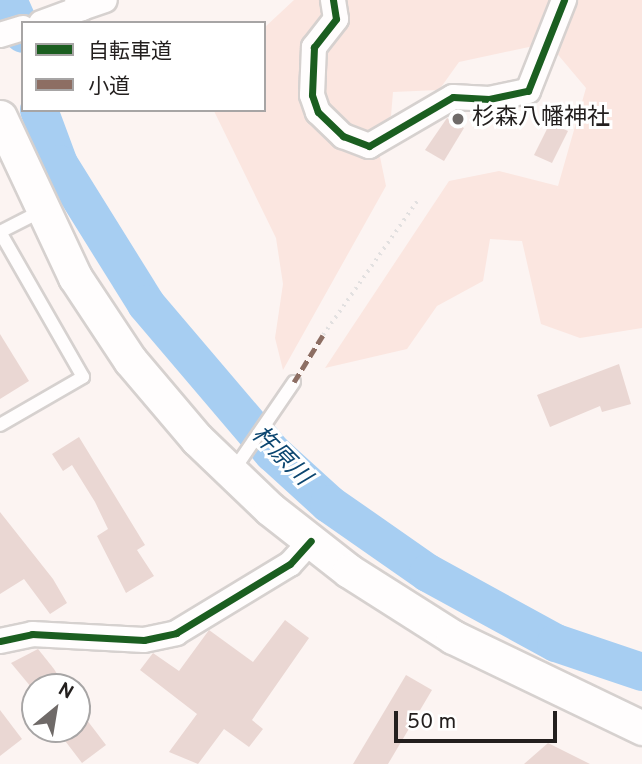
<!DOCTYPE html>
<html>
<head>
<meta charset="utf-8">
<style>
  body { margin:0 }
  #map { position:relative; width:642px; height:764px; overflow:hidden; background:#fcf4f2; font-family:Overpass,"Noto Sans JP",sans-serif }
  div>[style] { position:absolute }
  .green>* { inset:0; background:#fbe6e0 }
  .river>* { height:38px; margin:-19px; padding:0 19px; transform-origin:19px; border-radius:19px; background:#a7cef2 }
  .building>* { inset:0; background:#ead7d3 }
  .path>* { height:3.5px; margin-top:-1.75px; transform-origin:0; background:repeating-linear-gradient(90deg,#e2e0e0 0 2px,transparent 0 7px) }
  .roads { filter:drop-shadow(2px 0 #d6d1cf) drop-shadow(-2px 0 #d6d1cf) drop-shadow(0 2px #d6d1cf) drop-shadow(0 -2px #d6d1cf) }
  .service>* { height:12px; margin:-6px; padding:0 6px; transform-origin:6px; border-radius:6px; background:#fffdfd }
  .minor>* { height:24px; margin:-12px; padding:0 12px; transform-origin:12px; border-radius:12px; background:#fffdfd }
  .secondary>* { height:33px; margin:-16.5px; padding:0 16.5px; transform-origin:16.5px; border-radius:16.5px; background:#fffdfd }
  .quiet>* { height:5px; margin-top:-2.5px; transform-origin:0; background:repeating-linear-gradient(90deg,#8d6e63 0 10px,transparent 0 15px) }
  .cycleway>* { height:7px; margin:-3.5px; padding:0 3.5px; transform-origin:3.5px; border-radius:3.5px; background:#1b5e20 }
  .dots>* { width:19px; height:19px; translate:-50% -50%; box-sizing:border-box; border:4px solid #fff; border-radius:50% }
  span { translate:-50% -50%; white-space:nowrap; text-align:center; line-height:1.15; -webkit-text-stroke:6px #fff; paint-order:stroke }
  .poi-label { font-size:23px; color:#231f1e }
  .left { translate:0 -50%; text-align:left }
  .water-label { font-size:24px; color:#0c4670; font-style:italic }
  .legend { position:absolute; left:21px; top:21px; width:245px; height:91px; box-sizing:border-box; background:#fff; border:2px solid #a7a5a5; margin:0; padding:9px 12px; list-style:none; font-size:21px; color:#231f1e }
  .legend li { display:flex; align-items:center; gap:14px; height:35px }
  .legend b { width:35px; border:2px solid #a7a5a5 }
  .north { position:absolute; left:21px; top:673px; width:70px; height:70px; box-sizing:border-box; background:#fff; border:2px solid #a7a5a5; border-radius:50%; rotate:30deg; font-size:19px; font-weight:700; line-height:28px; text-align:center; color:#231f1e }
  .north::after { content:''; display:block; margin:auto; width:24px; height:32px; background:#6f6a68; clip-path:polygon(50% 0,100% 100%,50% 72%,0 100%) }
  .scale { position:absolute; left:394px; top:711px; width:163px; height:32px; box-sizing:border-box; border:4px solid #231f1e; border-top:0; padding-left:9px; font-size:21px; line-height:24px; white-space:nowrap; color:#231f1e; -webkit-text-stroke:5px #fff; paint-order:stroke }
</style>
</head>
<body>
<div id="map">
  <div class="green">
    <i style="clip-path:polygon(294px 0,328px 0,331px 16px,308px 43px,339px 143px,359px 155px,379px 152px,386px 186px,283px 370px,275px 338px,283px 284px,276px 238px,214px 111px,264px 110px,264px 28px)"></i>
    <i style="clip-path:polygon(342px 0,556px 0,543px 44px,459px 62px,439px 90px,393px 92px,391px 116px,368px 133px,332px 116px,317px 86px,318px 48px)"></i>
    <i style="clip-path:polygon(569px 0,642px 0,642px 328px,580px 338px,541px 324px,522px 241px,490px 239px,483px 281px,437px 306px,407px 349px,325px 368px,449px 181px,499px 171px,558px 186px,586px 88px,554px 50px)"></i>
  </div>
  <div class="river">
    <i style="left:8px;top:0;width:37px;rotate:66deg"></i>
    <i style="left:39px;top:110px;width:58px;rotate:69.7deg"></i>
    <i style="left:59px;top:164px;width:165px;rotate:58.1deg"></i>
    <i style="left:146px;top:304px;width:196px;rotate:49.6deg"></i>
    <i style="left:273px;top:453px;width:76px;rotate:42.3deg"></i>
    <i style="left:329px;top:504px;width:121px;rotate:34.9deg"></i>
    <i style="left:428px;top:573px;width:146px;rotate:28.7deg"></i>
    <i style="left:556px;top:643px;width:91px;rotate:18.6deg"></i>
  </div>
  <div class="building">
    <i style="clip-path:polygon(447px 118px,464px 128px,444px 161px,425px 150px)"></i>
    <i style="clip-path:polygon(550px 123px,568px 131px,552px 163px,534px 155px)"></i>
    <i style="clip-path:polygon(0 334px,29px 381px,0 399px)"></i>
    <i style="clip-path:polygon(619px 364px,631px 404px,602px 412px,600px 406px,550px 427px,537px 395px)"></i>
    <i style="clip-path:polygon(79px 437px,145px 545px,137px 550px,154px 576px,126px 593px,97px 536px,108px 529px,95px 502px,72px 465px,63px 471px,52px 454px)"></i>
    <i style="clip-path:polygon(0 512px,53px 579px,67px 603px,50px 614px,24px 579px,0 594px)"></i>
    <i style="clip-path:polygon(285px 620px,309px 638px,252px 720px,263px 729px,249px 747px,224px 729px,198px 764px,169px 752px,197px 714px,140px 670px,153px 653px,179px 671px,209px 630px,253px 662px)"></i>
    <i style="clip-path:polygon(38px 649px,54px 669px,65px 687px,31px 687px,11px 663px)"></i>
    <i style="clip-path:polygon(406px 675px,432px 690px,388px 764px,353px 764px)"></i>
    <i style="clip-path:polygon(77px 707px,106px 745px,82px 763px,56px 729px,77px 729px)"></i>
    <i style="clip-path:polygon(0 710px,22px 739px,0 756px)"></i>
    <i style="clip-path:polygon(548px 743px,590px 764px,524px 764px)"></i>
  </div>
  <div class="path">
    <i style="left:323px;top:335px;width:165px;rotate:-54.9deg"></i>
  </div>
  <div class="roads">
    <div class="service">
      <i style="left:0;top:232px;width:167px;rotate:60.2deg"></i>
      <i style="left:83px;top:377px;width:96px;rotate:150deg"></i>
      <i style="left:0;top:232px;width:46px;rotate:-27.1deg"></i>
      <i style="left:233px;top:471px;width:108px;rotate:-55.6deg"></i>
    </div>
    <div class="minor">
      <i style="left:333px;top:0;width:19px;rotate:81deg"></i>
      <i style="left:336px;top:19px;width:36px;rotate:128deg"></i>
      <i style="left:314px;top:47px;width:48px;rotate:92.4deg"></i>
      <i style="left:312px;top:95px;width:18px;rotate:71deg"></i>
      <i style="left:318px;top:112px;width:35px;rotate:44deg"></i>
      <i style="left:343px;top:136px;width:28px;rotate:21deg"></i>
      <i style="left:369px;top:146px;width:97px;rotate:-30.3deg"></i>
      <i style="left:453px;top:97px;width:36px;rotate:3deg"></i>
      <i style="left:489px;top:99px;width:40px;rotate:-12deg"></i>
      <i style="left:528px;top:91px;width:98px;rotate:-68.4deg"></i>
      <i style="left:82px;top:8px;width:24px;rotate:-19deg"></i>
      <i style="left:41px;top:23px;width:44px;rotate:-20.1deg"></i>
      <i style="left:82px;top:8px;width:9px;rotate:-122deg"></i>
      <i style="left:0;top:35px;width:24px;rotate:-17deg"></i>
      <i style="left:0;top:641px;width:33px;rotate:-12deg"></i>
      <i style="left:32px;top:634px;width:112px;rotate:3.1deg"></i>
      <i style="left:144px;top:640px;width:33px;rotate:-12deg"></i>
      <i style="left:176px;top:633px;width:133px;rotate:-31.2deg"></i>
      <i style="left:290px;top:564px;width:31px;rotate:-48deg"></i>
    </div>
    <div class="secondary">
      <i style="left:0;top:117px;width:177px;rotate:64.9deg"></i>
      <i style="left:75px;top:277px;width:100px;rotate:56.5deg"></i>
      <i style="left:130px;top:360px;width:104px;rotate:49.7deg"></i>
      <i style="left:197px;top:439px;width:101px;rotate:43.8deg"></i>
      <i style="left:270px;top:509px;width:100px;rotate:38.1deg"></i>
      <i style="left:349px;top:571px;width:123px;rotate:32.4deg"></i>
      <i style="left:453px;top:637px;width:210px;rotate:25.7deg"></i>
    </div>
  </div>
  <div class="quiet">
    <i style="left:294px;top:382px;width:55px;rotate:-58.3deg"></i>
  </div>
  <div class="cycleway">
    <i style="left:333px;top:0;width:19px;rotate:81deg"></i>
    <i style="left:336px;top:19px;width:36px;rotate:128deg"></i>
    <i style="left:314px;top:47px;width:48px;rotate:92.4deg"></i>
    <i style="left:312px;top:95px;width:18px;rotate:71deg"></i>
    <i style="left:318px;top:112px;width:35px;rotate:44deg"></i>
    <i style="left:343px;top:136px;width:28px;rotate:21deg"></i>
    <i style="left:369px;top:146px;width:97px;rotate:-30.3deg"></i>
    <i style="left:453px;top:97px;width:36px;rotate:3deg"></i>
    <i style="left:489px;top:99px;width:40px;rotate:-12deg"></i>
    <i style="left:528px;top:91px;width:98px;rotate:-68.4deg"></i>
    <i style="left:0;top:641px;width:33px;rotate:-12deg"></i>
    <i style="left:32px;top:634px;width:112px;rotate:3.1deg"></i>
    <i style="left:144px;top:640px;width:33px;rotate:-12deg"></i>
    <i style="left:176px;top:633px;width:133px;rotate:-31.2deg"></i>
    <i style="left:290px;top:564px;width:31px;rotate:-48deg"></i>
  </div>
  <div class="dots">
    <i style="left:458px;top:119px;background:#6f6a68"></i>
  </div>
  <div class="poi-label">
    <span class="left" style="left:472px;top:119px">杉森八幡神社</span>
  </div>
  <div class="water-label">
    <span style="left:280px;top:457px;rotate:45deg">杵原川</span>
  </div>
  <ul class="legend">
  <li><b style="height:9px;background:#1b5e20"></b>自転車道</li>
  <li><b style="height:9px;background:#8d6e63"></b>小道</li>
  </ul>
  <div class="north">N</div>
  <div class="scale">50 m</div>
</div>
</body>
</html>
